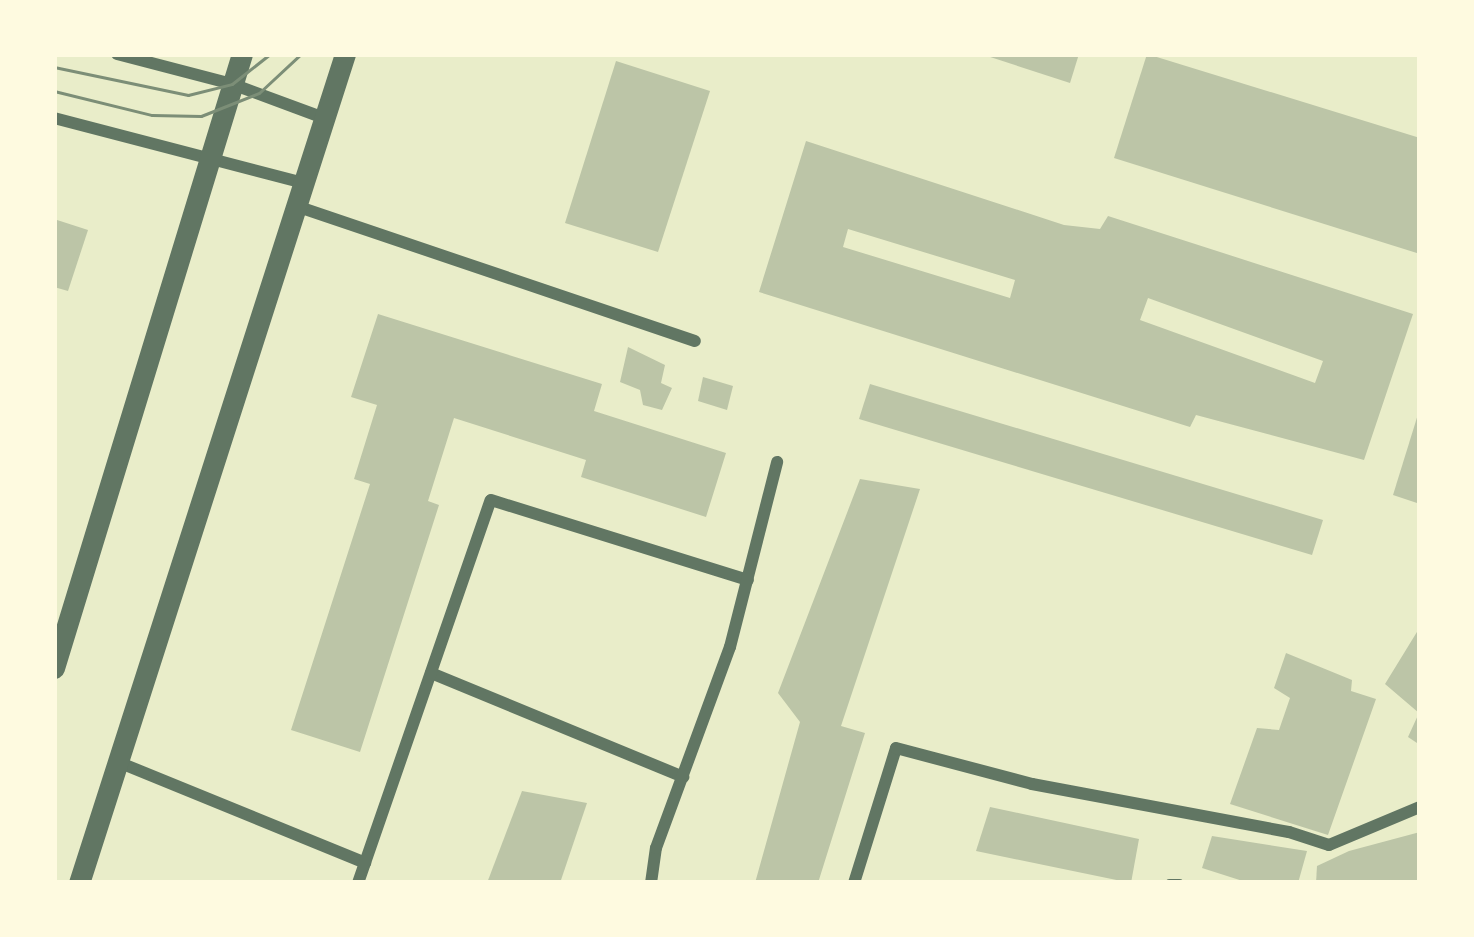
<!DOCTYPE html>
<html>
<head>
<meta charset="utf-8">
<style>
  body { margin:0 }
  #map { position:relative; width:1474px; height:937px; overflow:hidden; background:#e9edc9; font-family:"DM Sans",sans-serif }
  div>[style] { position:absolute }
  .building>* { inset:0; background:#bcc5a7 }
  .service>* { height:9px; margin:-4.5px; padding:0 4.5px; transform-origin:4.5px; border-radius:4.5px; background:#617663 }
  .minor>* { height:12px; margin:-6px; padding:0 6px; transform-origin:6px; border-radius:6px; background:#617663 }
  .tertiary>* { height:21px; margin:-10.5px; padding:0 10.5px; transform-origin:10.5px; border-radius:10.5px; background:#617663 }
  .tram>* { height:3px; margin:-1.5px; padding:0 1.5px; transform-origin:1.5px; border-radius:1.5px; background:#7c8e77 }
  span { translate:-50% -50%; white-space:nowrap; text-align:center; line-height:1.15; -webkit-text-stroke:12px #fefae0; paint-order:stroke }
  .frame { position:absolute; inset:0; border:57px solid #fefae0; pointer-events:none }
</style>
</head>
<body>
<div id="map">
  <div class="building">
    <i style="clip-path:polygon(981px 54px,1079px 54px,1070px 83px)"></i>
    <i style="clip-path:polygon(1147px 54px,1420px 138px,1420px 254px,1114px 158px)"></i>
    <i style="clip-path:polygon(616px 61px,710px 91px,658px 252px,565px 223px)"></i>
    <i style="clip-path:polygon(evenodd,806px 141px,1064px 225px,1100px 229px,1108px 216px,1413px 314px,1364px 460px,1196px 415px,1190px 427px,759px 292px,806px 141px,848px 229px,1015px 280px,1010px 298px,843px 247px,848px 229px,806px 141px,1148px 298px,1323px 361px,1315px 383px,1140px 320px,1148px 298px)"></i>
    <i style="clip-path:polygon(54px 219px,88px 230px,68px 291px,54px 287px)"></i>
    <i style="clip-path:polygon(378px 314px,602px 384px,594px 411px,726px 453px,706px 517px,581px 477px,586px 460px,454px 418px,428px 501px,439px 505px,360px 752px,291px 730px,370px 484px,354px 479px,377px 405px,351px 397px)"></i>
    <i style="clip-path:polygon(628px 347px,665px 365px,661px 383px,672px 388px,662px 410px,643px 405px,640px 390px,620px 382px)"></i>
    <i style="clip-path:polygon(703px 377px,733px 386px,727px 410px,698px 401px)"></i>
    <i style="clip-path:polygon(870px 384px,1323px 520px,1312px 555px,859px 419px)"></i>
    <i style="clip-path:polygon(1419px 411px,1420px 411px,1420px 504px,1393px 495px)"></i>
    <i style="clip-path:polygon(860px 479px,920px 489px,841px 726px,865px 733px,818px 883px,755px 883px,800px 722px,778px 693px)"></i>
    <i style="clip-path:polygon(1420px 627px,1420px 745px,1408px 737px,1419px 713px,1385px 684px)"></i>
    <i style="clip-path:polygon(1286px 653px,1352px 680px,1351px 691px,1376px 699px,1328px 835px,1230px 804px,1257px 728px,1279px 730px,1290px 698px,1274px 688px)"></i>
    <i style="clip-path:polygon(522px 791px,587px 803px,560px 883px,487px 883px)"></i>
    <i style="clip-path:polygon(990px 807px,1139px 839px,1131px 883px,976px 851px)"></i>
    <i style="clip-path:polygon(1420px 832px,1420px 883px,1316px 883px,1317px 866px,1349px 851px)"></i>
    <i style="clip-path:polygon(1212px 836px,1307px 851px,1298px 883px,1249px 883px,1202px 868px)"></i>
  </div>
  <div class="service">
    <i style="left:1169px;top:883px;width:10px"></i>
  </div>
  <div class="minor">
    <i style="left:117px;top:54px;width:119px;rotate:14.6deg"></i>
    <i style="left:232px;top:84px;width:98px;rotate:20.3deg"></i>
    <i style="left:54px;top:118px;width:257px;rotate:14.6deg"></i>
    <i style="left:296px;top:206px;width:421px;rotate:18.7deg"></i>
    <i style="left:431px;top:673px;width:273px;rotate:22.4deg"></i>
    <i style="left:118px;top:762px;width:267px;rotate:22.2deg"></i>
    <i style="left:358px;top:883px;width:405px;rotate:-70.9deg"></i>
    <i style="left:491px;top:500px;width:269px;rotate:17.3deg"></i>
    <i style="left:651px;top:883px;width:35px;rotate:-82deg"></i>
    <i style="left:656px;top:848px;width:214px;rotate:-69.8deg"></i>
    <i style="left:730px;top:647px;width:191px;rotate:-75.7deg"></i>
    <i style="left:854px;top:883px;width:141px;rotate:-72.7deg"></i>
    <i style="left:896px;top:748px;width:141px;rotate:14.8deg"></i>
    <i style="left:1032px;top:784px;width:261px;rotate:10.6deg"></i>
    <i style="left:1289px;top:832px;width:42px;rotate:18deg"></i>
    <i style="left:1329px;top:845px;width:99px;rotate:-22.7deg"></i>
  </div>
  <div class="tertiary">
    <i style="left:54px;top:668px;width:642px;rotate:-72.98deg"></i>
    <i style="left:79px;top:883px;width:871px;rotate:-72.21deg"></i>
  </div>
  <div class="tram">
    <i style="left:54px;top:67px;width:137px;rotate:11.8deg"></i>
    <i style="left:188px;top:95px;width:45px;rotate:-14deg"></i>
    <i style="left:232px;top:84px;width:48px;rotate:-38.3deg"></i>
    <i style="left:54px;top:91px;width:101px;rotate:13.8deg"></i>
    <i style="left:152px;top:115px;width:49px;rotate:1.2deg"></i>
    <i style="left:201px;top:116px;width:62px;rotate:-21.6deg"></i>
    <i style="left:259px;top:93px;width:57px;rotate:-42.9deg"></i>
  </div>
  <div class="frame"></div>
</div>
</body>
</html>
